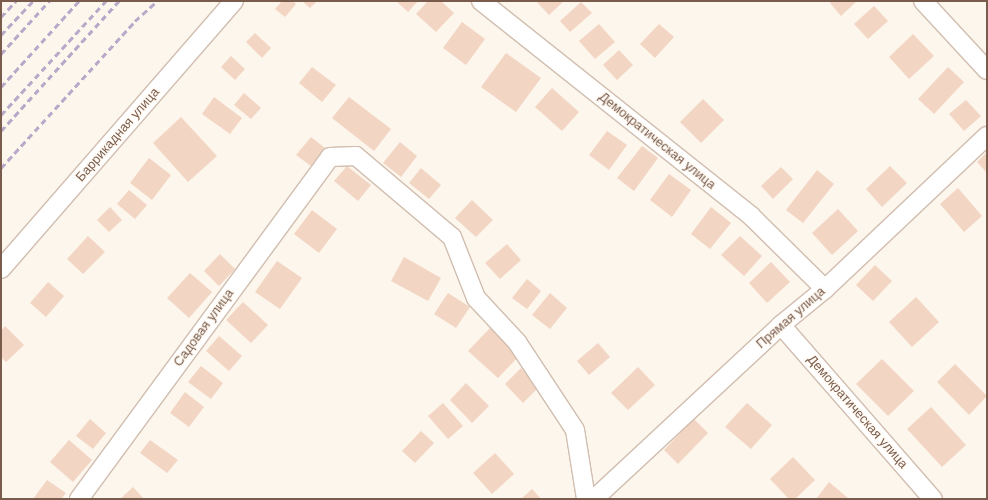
<!DOCTYPE html>
<html>
<head>
<meta charset="utf-8">
<style>
  body { margin:0 }
  #map { position:relative; width:988px; height:500px; overflow:hidden; background:#fdf6ec; font-family:Helvetica,sans-serif }
  div>[style] { position:absolute }
  .building>* { inset:0; background:#f3d5c3 }
  .roads { filter:drop-shadow(1px 0 #d1beb0) drop-shadow(-1px 0 #d1beb0) drop-shadow(0 1px #d1beb0) drop-shadow(0 -1px #d1beb0) }
  .street>* { height:18px; margin:-9px; padding:0 9px; transform-origin:9px; border-radius:9px; background:#fff }
  .rail>* { height:3px; margin-top:-1.5px; transform-origin:0; background:repeating-linear-gradient(90deg,#b9a8c9 0 6px,transparent 0 10px) }
  span { translate:-50% -50%; white-space:nowrap; text-align:center; line-height:1.15; -webkit-text-stroke:3px #fffaf3; paint-order:stroke }
  .street-label { font-size:13px; color:#7a5c4d }
  .frame { position:absolute; inset:0; border:2px solid #7a5c4d; pointer-events:none }
</style>
</head>
<body>
<div id="map">
  <div class="building">
    <i style="clip-path:polygon(282px 1px,293px 1px,296px 4px,285px 17px,275px 9px)"></i>
    <i style="clip-path:polygon(302px 1px,317px 1px,310px 8px)"></i>
    <i style="clip-path:polygon(396px 1px,418px 1px,408px 12px)"></i>
    <i style="clip-path:polygon(428px 1px,441px 1px,454px 13px,436px 32px,416px 14px)"></i>
    <i style="clip-path:polygon(536px 1px,564px 1px,549px 15px)"></i>
    <i style="clip-path:polygon(832px 1px,857px 1px,841px 16px,830px 3px)"></i>
    <i style="clip-path:polygon(581px 2px,592px 13px,570px 32px,560px 21px)"></i>
    <i style="clip-path:polygon(874px 6px,888px 21px,868px 39px,854px 24px)"></i>
    <i style="clip-path:polygon(462px 22px,485px 39px,466px 65px,443px 48px)"></i>
    <i style="clip-path:polygon(599px 24px,615px 42px,595px 59px,579px 41px)"></i>
    <i style="clip-path:polygon(659px 24px,674px 37px,655px 58px,640px 44px)"></i>
    <i style="clip-path:polygon(255px 33px,271px 48px,262px 58px,246px 42px)"></i>
    <i style="clip-path:polygon(913px 34px,934px 56px,909px 79px,889px 57px)"></i>
    <i style="clip-path:polygon(619px 50px,633px 65px,617px 80px,603px 65px)"></i>
    <i style="clip-path:polygon(506px 53px,541px 78px,516px 112px,481px 87px)"></i>
    <i style="clip-path:polygon(231px 56px,245px 69px,235px 80px,221px 67px)"></i>
    <i style="clip-path:polygon(312px 67px,336px 85px,322px 102px,299px 83px)"></i>
    <i style="clip-path:polygon(948px 67px,964px 82px,934px 114px,918px 99px)"></i>
    <i style="clip-path:polygon(552px 88px,579px 112px,562px 131px,535px 107px)"></i>
    <i style="clip-path:polygon(244px 93px,261px 108px,251px 119px,234px 105px)"></i>
    <i style="clip-path:polygon(214px 97px,242px 118px,230px 134px,202px 114px)"></i>
    <i style="clip-path:polygon(349px 97px,391px 129px,374px 151px,332px 118px)"></i>
    <i style="clip-path:polygon(703px 99px,724px 120px,701px 143px,680px 122px)"></i>
    <i style="clip-path:polygon(966px 100px,981px 116px,964px 131px,949px 114px)"></i>
    <i style="clip-path:polygon(181px 117px,217px 156px,188px 182px,153px 143px)"></i>
    <i style="clip-path:polygon(607px 131px,627px 145px,609px 170px,589px 155px)"></i>
    <i style="clip-path:polygon(311px 137px,325px 148px,311px 166px,296px 155px)"></i>
    <i style="clip-path:polygon(400px 142px,417px 156px,401px 177px,383px 163px)"></i>
    <i style="clip-path:polygon(642px 146px,658px 158px,634px 191px,617px 178px)"></i>
    <i style="clip-path:polygon(987px 152px,987px 173px,977px 162px)"></i>
    <i style="clip-path:polygon(149px 158px,171px 175px,152px 200px,130px 183px)"></i>
    <i style="clip-path:polygon(347px 166px,371px 185px,358px 201px,334px 181px)"></i>
    <i style="clip-path:polygon(890px 166px,907px 183px,882px 207px,866px 189px)"></i>
    <i style="clip-path:polygon(781px 167px,793px 179px,773px 199px,761px 186px)"></i>
    <i style="clip-path:polygon(421px 168px,441px 185px,429px 199px,409px 183px)"></i>
    <i style="clip-path:polygon(817px 170px,834px 184px,803px 223px,786px 210px)"></i>
    <i style="clip-path:polygon(669px 174px,691px 190px,672px 217px,650px 200px)"></i>
    <i style="clip-path:polygon(958px 188px,982px 216px,964px 232px,940px 204px)"></i>
    <i style="clip-path:polygon(129px 190px,147px 205px,135px 219px,117px 204px)"></i>
    <i style="clip-path:polygon(472px 200px,493px 220px,476px 237px,455px 218px)"></i>
    <i style="clip-path:polygon(110px 207px,122px 220px,109px 232px,97px 220px)"></i>
    <i style="clip-path:polygon(711px 207px,731px 223px,710px 249px,691px 234px)"></i>
    <i style="clip-path:polygon(838px 209px,858px 231px,832px 255px,812px 233px)"></i>
    <i style="clip-path:polygon(312px 210px,337px 229px,319px 253px,294px 234px)"></i>
    <i style="clip-path:polygon(88px 236px,105px 252px,83px 274px,67px 259px)"></i>
    <i style="clip-path:polygon(740px 236px,762px 256px,744px 276px,721px 255px)"></i>
    <i style="clip-path:polygon(507px 244px,521px 260px,500px 279px,485px 263px)"></i>
    <i style="clip-path:polygon(220px 254px,235px 269px,219px 286px,204px 271px)"></i>
    <i style="clip-path:polygon(404px 257px,441px 278px,428px 301px,391px 281px)"></i>
    <i style="clip-path:polygon(277px 261px,302px 278px,280px 309px,255px 292px)"></i>
    <i style="clip-path:polygon(771px 262px,790px 282px,767px 303px,749px 283px)"></i>
    <i style="clip-path:polygon(875px 265px,892px 281px,873px 301px,856px 285px)"></i>
    <i style="clip-path:polygon(190px 273px,212px 292px,189px 318px,167px 298px)"></i>
    <i style="clip-path:polygon(527px 279px,541px 291px,527px 309px,512px 298px)"></i>
    <i style="clip-path:polygon(48px 282px,64px 296px,46px 317px,30px 303px)"></i>
    <i style="clip-path:polygon(448px 293px,470px 307px,456px 328px,434px 314px)"></i>
    <i style="clip-path:polygon(550px 293px,567px 308px,550px 329px,532px 315px)"></i>
    <i style="clip-path:polygon(916px 297px,939px 322px,912px 347px,889px 322px)"></i>
    <i style="clip-path:polygon(243px 302px,268px 325px,251px 343px,226px 320px)"></i>
    <i style="clip-path:polygon(5px 326px,24px 345px,6px 362px,1px 357px,1px 331px)"></i>
    <i style="clip-path:polygon(490px 328px,520px 355px,498px 378px,468px 351px)"></i>
    <i style="clip-path:polygon(219px 336px,242px 356px,229px 371px,206px 351px)"></i>
    <i style="clip-path:polygon(598px 343px,610px 357px,589px 375px,577px 361px)"></i>
    <i style="clip-path:polygon(882px 359px,914px 391px,888px 416px,856px 384px)"></i>
    <i style="clip-path:polygon(955px 364px,987px 396px,969px 415px,937px 382px)"></i>
    <i style="clip-path:polygon(201px 366px,223px 383px,211px 399px,188px 382px)"></i>
    <i style="clip-path:polygon(638px 367px,655px 385px,628px 410px,611px 393px)"></i>
    <i style="clip-path:polygon(521px 368px,539px 387px,523px 403px,505px 384px)"></i>
    <i style="clip-path:polygon(466px 383px,489px 406px,472px 423px,450px 400px)"></i>
    <i style="clip-path:polygon(185px 392px,204px 407px,189px 427px,170px 413px)"></i>
    <i style="clip-path:polygon(443px 403px,463px 426px,448px 439px,428px 416px)"></i>
    <i style="clip-path:polygon(747px 403px,772px 425px,751px 449px,725px 427px)"></i>
    <i style="clip-path:polygon(931px 407px,966px 445px,942px 467px,907px 429px)"></i>
    <i style="clip-path:polygon(90px 419px,106px 433px,93px 449px,76px 436px)"></i>
    <i style="clip-path:polygon(694px 419px,708px 433px,678px 464px,664px 450px)"></i>
    <i style="clip-path:polygon(421px 431px,434px 443px,415px 463px,402px 451px)"></i>
    <i style="clip-path:polygon(69px 440px,92px 460px,73px 482px,50px 462px)"></i>
    <i style="clip-path:polygon(150px 440px,178px 460px,167px 473px,140px 453px)"></i>
    <i style="clip-path:polygon(495px 453px,514px 474px,492px 494px,473px 473px)"></i>
    <i style="clip-path:polygon(793px 457px,815px 480px,795px 499px,789px 499px,770px 479px)"></i>
    <i style="clip-path:polygon(47px 480px,66px 493px,61px 499px,33px 499px)"></i>
    <i style="clip-path:polygon(829px 482px,849px 499px,816px 499px)"></i>
    <i style="clip-path:polygon(133px 487px,144px 499px,120px 499px)"></i>
    <i style="clip-path:polygon(532px 489px,541px 499px,521px 499px)"></i>
  </div>
  <div class="roads">
    <div class="street">
      <i style="left:481px;top:1px;width:345px;rotate:38.5deg"></i>
      <i style="left:751px;top:216px;width:104px;rotate:44.6deg"></i>
      <i style="left:923px;top:1px;width:94px;rotate:47.2deg"></i>
      <i style="left:1px;top:269px;width:355px;rotate:-49deg"></i>
      <i style="left:781px;top:325px;width:231px;rotate:48.9deg"></i>
      <i style="left:79px;top:499px;width:424px;rotate:-53.7deg"></i>
      <i style="left:330px;top:157px;width:26px;rotate:-2deg"></i>
      <i style="left:356px;top:156px;width:126px;rotate:40.2deg"></i>
      <i style="left:452px;top:237px;width:66px;rotate:68.5deg"></i>
      <i style="left:476px;top:298px;width:60px;rotate:47deg"></i>
      <i style="left:517px;top:342px;width:105px;rotate:56.6deg"></i>
      <i style="left:575px;top:430px;width:70px;rotate:80.9deg"></i>
      <i style="left:594px;top:499px;width:255px;rotate:-42.9deg"></i>
      <i style="left:781px;top:325px;width:57px;rotate:-39.3deg"></i>
      <i style="left:825px;top:289px;width:223px;rotate:-43.4deg"></i>
    </div>
  </div>
  <div class="rail">
    <i style="left:1px;top:17px;width:22px;rotate:-47deg"></i>
    <i style="left:1px;top:35px;width:47px;rotate:-46.7deg"></i>
    <i style="left:1px;top:54px;width:72px;rotate:-47.8deg"></i>
    <i style="left:1px;top:87px;width:116px;rotate:-47.8deg"></i>
    <i style="left:1px;top:115px;width:155px;rotate:-47.4deg"></i>
    <i style="left:1px;top:131px;width:176px;rotate:-47.8deg"></i>
    <i style="left:1px;top:168px;width:199px;rotate:-47.6deg"></i>
    <i style="left:135px;top:21px;width:30px;rotate:-42deg"></i>
  </div>
  <div class="street-label">
    <span style="left:118px;top:135px;rotate:-49deg">Баррикадная улица</span>
    <span style="left:657px;top:141px;rotate:39deg">Демократическая улица</span>
    <span style="left:791px;top:318px;rotate:-41deg">Прямая улица</span>
    <span style="left:204px;top:328px;rotate:-54deg">Садовая улица</span>
    <span style="left:857px;top:412px;rotate:49deg">Демократическая улица</span>
  </div>
  <div class="frame"></div>
</div>
</body>
</html>
